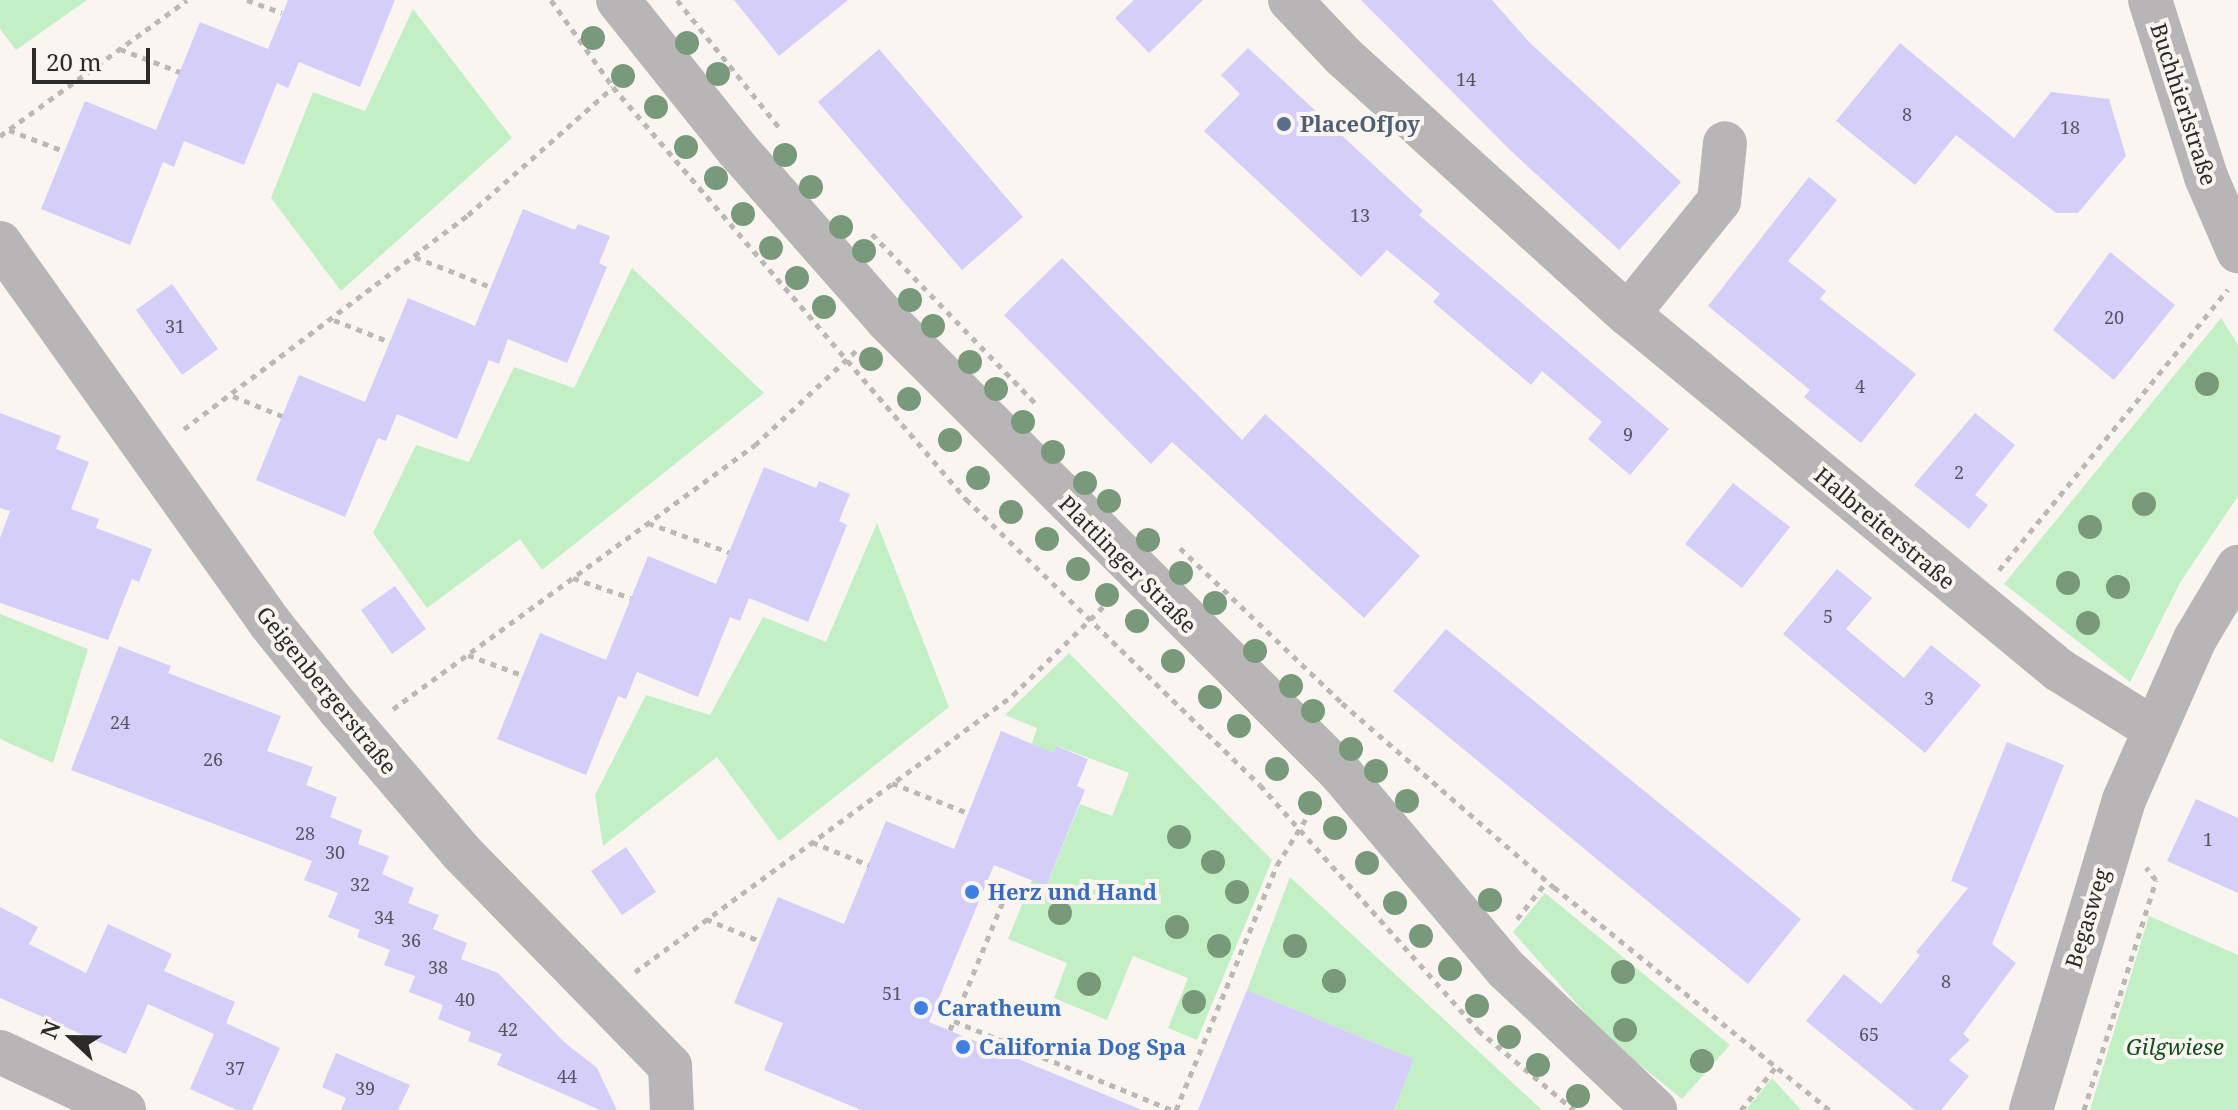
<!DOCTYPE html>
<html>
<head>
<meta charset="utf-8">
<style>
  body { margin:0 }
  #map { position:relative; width:2238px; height:1110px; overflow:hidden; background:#faf5f1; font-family:"Noto Serif",serif }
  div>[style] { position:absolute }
  .green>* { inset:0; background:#c2f0c4 }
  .building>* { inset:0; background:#d5cef9 }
  .path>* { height:5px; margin-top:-2.5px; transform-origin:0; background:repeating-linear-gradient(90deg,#bcb8b5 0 6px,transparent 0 12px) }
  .minor>* { height:44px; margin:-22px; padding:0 22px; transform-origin:22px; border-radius:22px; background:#b8b5b6 }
  .trees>* { width:24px; height:24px; margin:-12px; border-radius:50%; background:#789a7b }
  .dots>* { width:22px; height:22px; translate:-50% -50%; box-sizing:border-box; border:4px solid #faf5f1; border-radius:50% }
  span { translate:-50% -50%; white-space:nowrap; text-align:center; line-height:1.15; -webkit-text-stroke:8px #faf5f1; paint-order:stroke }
  .number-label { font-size:18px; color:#57545d }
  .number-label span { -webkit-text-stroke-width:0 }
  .street-label { font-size:22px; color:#2d2b29 }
  .service-label { font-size:22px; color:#4e5e75; font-weight:700 }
  .left { translate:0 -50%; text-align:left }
  .shop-label { font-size:22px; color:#366cbe; font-weight:700 }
  .park-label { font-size:22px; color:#0e4f1b; font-style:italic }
  .north { position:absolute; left:32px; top:998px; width:80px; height:80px; -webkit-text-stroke:6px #faf5f1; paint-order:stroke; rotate:292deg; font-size:22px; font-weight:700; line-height:32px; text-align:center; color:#2d2b29 }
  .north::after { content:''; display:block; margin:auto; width:28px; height:36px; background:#2d2b29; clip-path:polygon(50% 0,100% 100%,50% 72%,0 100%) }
  .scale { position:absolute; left:32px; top:48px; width:118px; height:36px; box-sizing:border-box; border:4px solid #2d2b29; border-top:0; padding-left:10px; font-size:24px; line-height:28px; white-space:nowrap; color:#2d2b29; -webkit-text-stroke:6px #faf5f1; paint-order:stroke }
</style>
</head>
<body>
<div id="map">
  <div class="green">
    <i style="clip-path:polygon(0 0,87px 0,16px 50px,0 29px)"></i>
    <i style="clip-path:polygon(413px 9px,512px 138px,341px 291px,271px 198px,313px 92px,365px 111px)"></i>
    <i style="clip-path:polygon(632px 268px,764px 393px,542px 570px,520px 539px,427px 608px,373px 533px,416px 445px,469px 462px,514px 367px,574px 388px)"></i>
    <i style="clip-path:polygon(2221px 318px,2238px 345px,2238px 496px,2181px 581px,2130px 682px,2004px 584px)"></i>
    <i style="clip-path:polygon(877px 523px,949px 707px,779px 841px,717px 757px,603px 846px,595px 795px,646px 695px,710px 715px,763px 617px,826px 642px)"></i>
    <i style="clip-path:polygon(0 614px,88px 649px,53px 763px,0 739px)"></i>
    <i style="clip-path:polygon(1069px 653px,1272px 860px,1197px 1040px,1168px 1028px,1188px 978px,1133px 956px,1107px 1020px,1054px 998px,1067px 963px,1008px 939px,1032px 880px,1046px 886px,1080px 804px,1112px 816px,1129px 773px,1057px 746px,1052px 758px,1030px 749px,1037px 728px,1005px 715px)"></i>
    <i style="clip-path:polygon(1290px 877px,1542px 1110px,1394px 1110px,1414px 1059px,1247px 990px)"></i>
    <i style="clip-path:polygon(1545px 893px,1730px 1045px,1682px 1099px,1609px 1040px,1513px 932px)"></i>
    <i style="clip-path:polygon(2149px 916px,2238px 955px,2238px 1110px,2090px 1110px)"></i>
    <i style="clip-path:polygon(1772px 1078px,1801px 1110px,1746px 1110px)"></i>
  </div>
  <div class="building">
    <i style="clip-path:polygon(288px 0,395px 0,360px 87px,299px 62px,288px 88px,277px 83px,244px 165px,184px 141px,174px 167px,163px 162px,130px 245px,41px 209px,85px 101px,156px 130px,200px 22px,268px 49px)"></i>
    <i style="clip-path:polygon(734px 0,848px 0,779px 56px)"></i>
    <i style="clip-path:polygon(1134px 0,1203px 0,1149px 53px,1115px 18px)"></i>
    <i style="clip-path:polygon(1361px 0,1492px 0,1529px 42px,1681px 182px,1619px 250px,1511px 151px)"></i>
    <i style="clip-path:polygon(1900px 43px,2014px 138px,2051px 92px,2109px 99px,2126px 156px,2078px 213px,2056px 213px,1956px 135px,1915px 185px,1836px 121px)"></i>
    <i style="clip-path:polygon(1248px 48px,1423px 211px,1419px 215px,1669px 429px,1630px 475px,1588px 439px,1602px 422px,1542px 371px,1531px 385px,1433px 302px,1440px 294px,1387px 250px,1361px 277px,1204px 131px,1240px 94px,1221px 75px)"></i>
    <i style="clip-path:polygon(879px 49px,1023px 217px,962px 270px,818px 102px)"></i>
    <i style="clip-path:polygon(1809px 177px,1837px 200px,1788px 261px,1826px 291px,1820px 299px,1916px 374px,1861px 443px,1804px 397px,1810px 390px,1708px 306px)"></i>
    <i style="clip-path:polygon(523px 209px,575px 230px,578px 224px,610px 236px,599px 263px,607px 267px,567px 363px,508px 339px,499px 364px,489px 360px,457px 439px,397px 414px,386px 441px,378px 438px,345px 517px,256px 480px,299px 375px,365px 402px,408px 298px,475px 326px)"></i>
    <i style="clip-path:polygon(2110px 252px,2175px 305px,2114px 380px,2053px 330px)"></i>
    <i style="clip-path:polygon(1062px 258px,1242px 440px,1265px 414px,1420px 556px,1364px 618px,1172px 442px,1151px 464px,1004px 315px)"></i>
    <i style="clip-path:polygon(172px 284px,218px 349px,182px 375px,136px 310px)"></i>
    <i style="clip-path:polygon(0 413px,61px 436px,56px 449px,89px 462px,71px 509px,99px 519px,96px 528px,152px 549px,139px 582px,132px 579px,108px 640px,0 603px,0 538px,10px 511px,0 508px)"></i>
    <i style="clip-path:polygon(1975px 413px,2015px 445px,1975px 495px,1988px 505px,1969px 529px,1914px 485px)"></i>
    <i style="clip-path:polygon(764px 467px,816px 488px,819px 481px,850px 494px,839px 521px,847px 525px,808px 622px,749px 598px,740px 621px,730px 617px,698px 697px,637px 672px,626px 699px,618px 696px,586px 775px,497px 739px,540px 633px,606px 660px,648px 556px,716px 584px)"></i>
    <i style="clip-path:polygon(1733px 483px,1790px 527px,1742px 588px,1685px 544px)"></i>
    <i style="clip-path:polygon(1837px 569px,1872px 598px,1846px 629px,1904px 678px,1931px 645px,1981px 685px,1925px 753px,1783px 634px)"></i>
    <i style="clip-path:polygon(395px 586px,426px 629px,392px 654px,361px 610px)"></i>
    <i style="clip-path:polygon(1446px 629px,1801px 919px,1748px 984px,1393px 691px)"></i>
    <i style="clip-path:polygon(119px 646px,171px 666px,168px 673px,281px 716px,267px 751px,313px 767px,306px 785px,337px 797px,330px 817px,362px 830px,358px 844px,389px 856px,382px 874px,414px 888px,408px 903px,439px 915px,433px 929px,467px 943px,461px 959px,498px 973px,564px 1042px,597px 1068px,617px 1110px,600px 1110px,497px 1065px,502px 1054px,468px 1041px,471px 1032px,438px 1019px,443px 1005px,409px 992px,415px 976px,384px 965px,390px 950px,357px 937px,360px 930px,328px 917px,338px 893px,304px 880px,312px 861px,71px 770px)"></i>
    <i style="clip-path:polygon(1001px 731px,1054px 753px,1056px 746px,1088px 759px,1077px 786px,1085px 790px,1046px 886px,994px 865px,929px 1022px,1142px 1110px,861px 1110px,764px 1070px,783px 1023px,734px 1003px,778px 897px,844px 924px,886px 821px,954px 849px)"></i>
    <i style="clip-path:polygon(2007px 742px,2064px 765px,1992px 944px,2016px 963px,1963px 1034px,1970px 1040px,1949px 1060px,1969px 1076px,1941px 1110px,1915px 1110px,1806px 1021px,1844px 974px,1881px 1004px,1920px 955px,1916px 952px,1968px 888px,1951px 881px)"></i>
    <i style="clip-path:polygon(2196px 799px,2238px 818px,2238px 893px,2167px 861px)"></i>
    <i style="clip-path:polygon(626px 847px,656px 892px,622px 915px,591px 871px)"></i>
    <i style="clip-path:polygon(0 907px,38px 927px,29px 944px,86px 973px,108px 924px,172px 954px,164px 971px,235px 1002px,226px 1023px,280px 1048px,252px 1110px,237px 1110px,190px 1089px,214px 1034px,148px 1004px,126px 1054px,0 998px)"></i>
    <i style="clip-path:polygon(1247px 990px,1414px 1059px,1394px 1110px,1198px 1110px)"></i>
    <i style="clip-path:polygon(336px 1053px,410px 1085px,398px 1110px,341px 1110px,346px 1098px,322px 1087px)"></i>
  </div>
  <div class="path">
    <i style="left:247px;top:0;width:37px;rotate:20deg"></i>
    <i style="left:551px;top:0;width:107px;rotate:54.5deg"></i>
    <i style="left:613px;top:87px;width:543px;rotate:49.41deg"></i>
    <i style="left:966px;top:499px;width:410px;rotate:44.2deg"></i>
    <i style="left:1260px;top:785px;width:328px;rotate:48.3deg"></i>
    <i style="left:1478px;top:1030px;width:125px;rotate:39.8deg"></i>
    <i style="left:677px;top:0;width:166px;rotate:51.3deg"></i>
    <i style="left:120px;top:49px;width:64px;rotate:21deg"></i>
    <i style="left:9px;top:130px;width:59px;rotate:20.9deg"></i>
    <i style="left:0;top:136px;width:231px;rotate:-36deg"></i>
    <i style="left:872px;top:234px;width:238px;rotate:46deg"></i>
    <i style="left:415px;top:257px;width:82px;rotate:21.5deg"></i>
    <i style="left:334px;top:320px;width:60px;rotate:21.4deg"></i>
    <i style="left:233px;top:396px;width:53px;rotate:22.2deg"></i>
    <i style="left:184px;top:429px;width:356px;rotate:-37deg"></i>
    <i style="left:468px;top:215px;width:193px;rotate:-41.4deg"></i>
    <i style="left:648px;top:523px;width:86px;rotate:19.7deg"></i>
    <i style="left:1180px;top:548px;width:224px;rotate:43.7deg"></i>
    <i style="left:1342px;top:703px;width:281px;rotate:41deg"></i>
    <i style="left:1554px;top:887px;width:354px;rotate:39deg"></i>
    <i style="left:1999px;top:570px;width:362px;rotate:-50.8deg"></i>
    <i style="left:573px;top:578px;width:61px;rotate:19deg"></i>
    <i style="left:468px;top:655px;width:58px;rotate:20.3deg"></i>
    <i style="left:393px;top:709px;width:448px;rotate:-36.1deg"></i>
    <i style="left:755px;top:445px;width:142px;rotate:-43deg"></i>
    <i style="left:892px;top:783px;width:82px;rotate:21.5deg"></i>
    <i style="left:812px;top:842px;width:61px;rotate:22deg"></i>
    <i style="left:706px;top:919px;width:58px;rotate:22.2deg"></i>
    <i style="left:1517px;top:919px;width:48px;rotate:-51.7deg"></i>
    <i style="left:635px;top:972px;width:469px;rotate:-36.2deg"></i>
    <i style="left:1013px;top:695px;width:137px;rotate:-44.4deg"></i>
    <i style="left:954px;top:1021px;width:235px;rotate:22.2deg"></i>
    <i style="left:950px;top:1030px;width:147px;rotate:-67.6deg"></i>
    <i style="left:1176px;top:1110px;width:265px;rotate:-67.6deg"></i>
    <i style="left:1277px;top:865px;width:70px;rotate:-57.9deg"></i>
    <i style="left:1741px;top:1110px;width:54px;rotate:-51deg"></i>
    <i style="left:2084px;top:1110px;width:241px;rotate:-72.6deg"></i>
    <i style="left:2156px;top:880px;width:16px;rotate:-128deg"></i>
  </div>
  <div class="minor">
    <i style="left:618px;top:0;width:191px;rotate:51.4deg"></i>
    <i style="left:737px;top:149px;width:227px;rotate:48.7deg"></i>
    <i style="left:887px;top:320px;width:640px;rotate:44.94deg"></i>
    <i style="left:1340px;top:772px;width:259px;rotate:49.9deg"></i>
    <i style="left:1507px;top:970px;width:204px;rotate:43.4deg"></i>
    <i style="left:1290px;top:0;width:77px;rotate:46.6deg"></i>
    <i style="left:1343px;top:56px;width:384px;rotate:42.2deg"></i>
    <i style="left:1628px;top:314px;width:559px;rotate:39.56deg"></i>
    <i style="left:2059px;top:670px;width:110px;rotate:31.9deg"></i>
    <i style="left:2150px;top:0;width:186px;rotate:72.4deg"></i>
    <i style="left:2206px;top:177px;width:81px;rotate:66.6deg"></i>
    <i style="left:0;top:243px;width:466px;rotate:54.6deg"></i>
    <i style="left:270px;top:623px;width:110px;rotate:51.3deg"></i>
    <i style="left:339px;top:709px;width:189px;rotate:49.5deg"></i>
    <i style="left:462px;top:853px;width:298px;rotate:45.7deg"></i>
    <i style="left:670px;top:1066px;width:44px;rotate:87.4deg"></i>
    <i style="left:1628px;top:314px;width:145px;rotate:-51.2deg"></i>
    <i style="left:1719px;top:201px;width:58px;rotate:-84.1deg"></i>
    <i style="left:0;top:1052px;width:137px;rotate:25.1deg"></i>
    <i style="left:2031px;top:1110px;width:324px;rotate:-73.3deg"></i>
    <i style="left:2124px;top:800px;width:176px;rotate:-66.2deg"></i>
    <i style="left:2195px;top:639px;width:84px;rotate:-59.2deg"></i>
  </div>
  <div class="trees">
    <i style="left:593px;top:38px"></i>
    <i style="left:687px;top:43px"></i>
    <i style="left:718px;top:74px"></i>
    <i style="left:623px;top:76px"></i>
    <i style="left:656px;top:107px"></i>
    <i style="left:686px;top:147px"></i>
    <i style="left:785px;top:155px"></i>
    <i style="left:716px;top:178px"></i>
    <i style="left:811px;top:187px"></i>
    <i style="left:743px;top:214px"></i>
    <i style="left:841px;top:227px"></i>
    <i style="left:771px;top:248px"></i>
    <i style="left:864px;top:251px"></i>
    <i style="left:797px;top:278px"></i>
    <i style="left:910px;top:300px"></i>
    <i style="left:824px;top:307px"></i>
    <i style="left:933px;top:326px"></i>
    <i style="left:871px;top:359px"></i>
    <i style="left:970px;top:362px"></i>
    <i style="left:2207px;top:384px"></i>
    <i style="left:996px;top:389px"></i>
    <i style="left:909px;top:399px"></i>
    <i style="left:1023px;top:422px"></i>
    <i style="left:950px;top:440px"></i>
    <i style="left:1053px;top:452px"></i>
    <i style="left:978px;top:478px"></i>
    <i style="left:1085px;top:483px"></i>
    <i style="left:1109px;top:501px"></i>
    <i style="left:2144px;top:504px"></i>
    <i style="left:1011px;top:512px"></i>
    <i style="left:2090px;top:527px"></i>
    <i style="left:1047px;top:539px"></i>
    <i style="left:1148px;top:540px"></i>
    <i style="left:1078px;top:569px"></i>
    <i style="left:1181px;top:573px"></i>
    <i style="left:2068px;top:583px"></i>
    <i style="left:2118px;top:587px"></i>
    <i style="left:1107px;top:595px"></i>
    <i style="left:1215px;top:603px"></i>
    <i style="left:1137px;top:621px"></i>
    <i style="left:2088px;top:623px"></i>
    <i style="left:1255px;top:651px"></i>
    <i style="left:1173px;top:661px"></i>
    <i style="left:1291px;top:686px"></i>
    <i style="left:1210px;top:697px"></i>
    <i style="left:1313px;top:711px"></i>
    <i style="left:1239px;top:726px"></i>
    <i style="left:1351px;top:749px"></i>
    <i style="left:1277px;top:769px"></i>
    <i style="left:1376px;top:771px"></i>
    <i style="left:1407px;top:801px"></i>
    <i style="left:1310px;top:803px"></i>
    <i style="left:1335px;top:828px"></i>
    <i style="left:1179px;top:837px"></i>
    <i style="left:1213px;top:862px"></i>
    <i style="left:1367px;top:863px"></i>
    <i style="left:1237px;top:892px"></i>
    <i style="left:1490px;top:900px"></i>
    <i style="left:1395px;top:903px"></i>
    <i style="left:1060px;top:913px"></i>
    <i style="left:1177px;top:927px"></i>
    <i style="left:1421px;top:936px"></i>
    <i style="left:1219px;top:946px"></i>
    <i style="left:1295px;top:946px"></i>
    <i style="left:1450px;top:969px"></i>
    <i style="left:1623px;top:972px"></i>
    <i style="left:1334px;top:981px"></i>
    <i style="left:1089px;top:984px"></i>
    <i style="left:1194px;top:1002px"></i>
    <i style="left:1477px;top:1006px"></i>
    <i style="left:1625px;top:1030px"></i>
    <i style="left:1509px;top:1037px"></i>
    <i style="left:1702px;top:1061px"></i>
    <i style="left:1538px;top:1065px"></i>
    <i style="left:1578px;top:1096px"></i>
  </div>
  <div class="dots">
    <i style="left:1284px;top:124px;background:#5c6f8a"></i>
    <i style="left:972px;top:892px;background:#3f7fe0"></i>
    <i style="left:921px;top:1008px;background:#3f7fe0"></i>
    <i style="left:963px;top:1047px;background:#3f7fe0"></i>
  </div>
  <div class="number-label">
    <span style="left:1466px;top:79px">14</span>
    <span style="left:1907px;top:114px">8</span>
    <span style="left:2070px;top:127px">18</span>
    <span style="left:1360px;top:215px">13</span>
    <span style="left:2114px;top:317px">20</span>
    <span style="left:175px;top:326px">31</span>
    <span style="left:1860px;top:386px">4</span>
    <span style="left:1628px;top:434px">9</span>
    <span style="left:1959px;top:472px">2</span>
    <span style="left:1828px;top:616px">5</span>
    <span style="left:1929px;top:698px">3</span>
    <span style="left:120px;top:722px">24</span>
    <span style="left:213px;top:759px">26</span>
    <span style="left:305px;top:833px">28</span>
    <span style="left:2208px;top:839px">1</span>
    <span style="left:335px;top:852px">30</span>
    <span style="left:360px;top:884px">32</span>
    <span style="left:384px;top:917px">34</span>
    <span style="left:411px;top:940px">36</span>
    <span style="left:438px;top:967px">38</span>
    <span style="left:1946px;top:981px">8</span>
    <span style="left:892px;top:993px">51</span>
    <span style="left:465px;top:999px">40</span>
    <span style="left:508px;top:1029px">42</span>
    <span style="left:1869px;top:1034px">65</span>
    <span style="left:235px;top:1068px">37</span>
    <span style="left:567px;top:1076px">44</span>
    <span style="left:365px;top:1088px">39</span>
  </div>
  <div class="street-label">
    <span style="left:2184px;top:104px;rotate:72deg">Buchhierlstraße</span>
    <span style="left:1885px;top:528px;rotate:40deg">Halbreiterstraße</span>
    <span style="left:1128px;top:564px;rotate:45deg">Plattlinger Straße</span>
    <span style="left:327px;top:690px;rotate:51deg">Geigenbergerstraße</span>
    <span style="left:2087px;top:918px;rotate:-73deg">Begasweg</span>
  </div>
  <div class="service-label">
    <span class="left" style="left:1300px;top:124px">PlaceOfJoy</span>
  </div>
  <div class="shop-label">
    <span class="left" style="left:988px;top:892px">Herz und Hand</span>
    <span class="left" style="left:937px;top:1008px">Caratheum</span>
    <span class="left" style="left:979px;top:1047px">California Dog Spa</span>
  </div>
  <div class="park-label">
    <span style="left:2175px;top:1047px">Gilgwiese</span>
  </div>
  <div class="north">N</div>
  <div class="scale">20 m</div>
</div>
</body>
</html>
